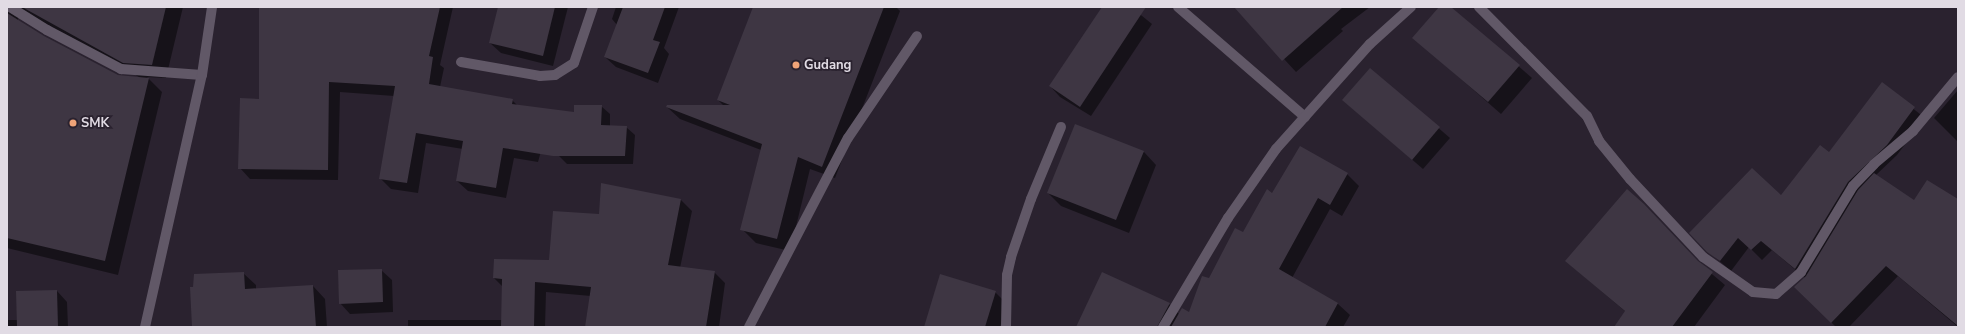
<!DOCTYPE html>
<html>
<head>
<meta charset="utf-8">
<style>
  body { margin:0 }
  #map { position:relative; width:1965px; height:334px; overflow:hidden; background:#2a222f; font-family:"Nunito Sans",sans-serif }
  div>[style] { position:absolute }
  .shadow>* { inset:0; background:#0007 }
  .building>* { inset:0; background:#3e3643 }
  .lane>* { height:10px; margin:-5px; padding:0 5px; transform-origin:5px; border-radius:5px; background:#615867 }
  .street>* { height:10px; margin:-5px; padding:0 5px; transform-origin:5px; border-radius:5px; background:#615867 }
  .dots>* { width:11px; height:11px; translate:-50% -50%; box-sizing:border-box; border:2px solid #2a222f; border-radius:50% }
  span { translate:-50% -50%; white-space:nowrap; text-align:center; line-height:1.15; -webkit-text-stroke:3.5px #2a222f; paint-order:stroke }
  .poi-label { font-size:13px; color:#e1dbe4; font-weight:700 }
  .left { translate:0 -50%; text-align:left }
  .frame { position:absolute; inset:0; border:8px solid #e1dbe4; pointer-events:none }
</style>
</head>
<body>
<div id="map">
  <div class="shadow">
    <i style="clip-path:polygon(evenodd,7px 7px,183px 7px,166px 78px,147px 77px,162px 92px,118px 275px,7px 248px,7px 7px,28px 15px,65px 38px,141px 78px,118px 76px,43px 36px,18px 21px,18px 18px,28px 15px)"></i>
    <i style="clip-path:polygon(289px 7px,453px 7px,440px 65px,444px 68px,440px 87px,512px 100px,517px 105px,550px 119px,538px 162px,514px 158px,506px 198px,468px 191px,457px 181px,463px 149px,426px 143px,418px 193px,391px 189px,380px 178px,394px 96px,340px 92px,338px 180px,250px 179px,240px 168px)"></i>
    <i style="clip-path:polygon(499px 7px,568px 7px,553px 66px,501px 53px,490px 43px)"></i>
    <i style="clip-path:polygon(616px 7px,679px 7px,664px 48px,669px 54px,658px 83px,616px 67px,605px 57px,617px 25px,612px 19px)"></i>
    <i style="clip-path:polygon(754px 7px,896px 7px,900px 11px,835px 178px,810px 169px,790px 251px,756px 243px,743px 230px,761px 150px,680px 119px,667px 107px,724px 106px,718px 100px)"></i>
    <i style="clip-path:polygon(1103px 7px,1131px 7px,1152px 24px,1091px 116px,1060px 97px,1050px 86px)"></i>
    <i style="clip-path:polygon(1236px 7px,1370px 7px,1341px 29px,1343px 31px,1296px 72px)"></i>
    <i style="clip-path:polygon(1440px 7px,1450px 7px,1532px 78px,1501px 114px,1414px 38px)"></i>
    <i style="clip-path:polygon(1370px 69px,1450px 138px,1423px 169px,1343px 100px)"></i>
    <i style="clip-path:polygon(1882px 84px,1925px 118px,1897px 155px,1876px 175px,1915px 202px,1958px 200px,1958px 327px,1898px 276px,1849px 327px,1836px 327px,1795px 287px,1805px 278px,1772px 250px,1762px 260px,1749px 247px,1731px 271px,1708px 251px,1781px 197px,1830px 154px)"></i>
    <i style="clip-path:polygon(1958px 90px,1958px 142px,1934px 118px)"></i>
    <i style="clip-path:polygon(601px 106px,610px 114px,610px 126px,626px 127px,635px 135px,633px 164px,567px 164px,559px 156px)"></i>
    <i style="clip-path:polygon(1144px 152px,1156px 165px,1129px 233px,1061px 206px,1048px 193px)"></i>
    <i style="clip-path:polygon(1347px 174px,1359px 186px,1342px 216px,1330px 209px,1292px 278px,1338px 304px,1350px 315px,1343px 327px,1077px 327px,1169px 304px,1179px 314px,1190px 313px,1209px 280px,1273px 194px)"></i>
    <i style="clip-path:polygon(602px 184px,681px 200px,692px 211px,680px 268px,714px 272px,725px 283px,719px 327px,586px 327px,591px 296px,546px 292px,545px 327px,408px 327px,408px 320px,502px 320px,503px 287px,494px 278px,550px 261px,600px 215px)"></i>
    <i style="clip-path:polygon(1566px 261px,1700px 264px,1725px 285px,1694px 327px,1615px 327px,1626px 312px)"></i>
    <i style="clip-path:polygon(381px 270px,392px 280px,393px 312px,350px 314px,340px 303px)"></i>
    <i style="clip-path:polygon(243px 273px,256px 285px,256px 290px,313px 286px,325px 299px,327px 327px,193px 327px)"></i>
    <i style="clip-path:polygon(57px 291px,67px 302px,68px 327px,7px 327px,7px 320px,18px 320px)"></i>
    <i style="clip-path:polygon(995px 292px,1007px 304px,1000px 327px,925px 327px)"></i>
  </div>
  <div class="building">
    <i style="clip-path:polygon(22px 7px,166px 7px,152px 65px,123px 63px)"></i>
    <i style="clip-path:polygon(259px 7px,440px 7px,429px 56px,433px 57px,429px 84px,513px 99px,512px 104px,574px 112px,574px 105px,602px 105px,601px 125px,627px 126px,625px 156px,553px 156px,503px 148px,496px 188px,456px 181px,463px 141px,416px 133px,407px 183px,379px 179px,395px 86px,329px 82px,328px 170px,238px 169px,240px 98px,259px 99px)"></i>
    <i style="clip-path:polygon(498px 7px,555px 7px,543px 56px,489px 43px)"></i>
    <i style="clip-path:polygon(623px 7px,665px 7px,653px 40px,660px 42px,648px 73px,604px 57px)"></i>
    <i style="clip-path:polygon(753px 7px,884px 7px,822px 167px,798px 157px,777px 239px,740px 230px,762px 144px,666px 107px,667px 105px,730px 105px,717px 100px)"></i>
    <i style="clip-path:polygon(1102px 7px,1146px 7px,1080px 107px,1049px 86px)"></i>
    <i style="clip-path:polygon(1234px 7px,1343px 7px,1282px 61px)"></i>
    <i style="clip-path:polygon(1439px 7px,1451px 7px,1520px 65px,1488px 102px,1412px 38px)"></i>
    <i style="clip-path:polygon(7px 13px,44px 36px,118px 75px,149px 78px,105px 261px,7px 238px)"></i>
    <i style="clip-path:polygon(1370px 68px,1440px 127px,1412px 160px,1342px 100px)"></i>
    <i style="clip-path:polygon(1882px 82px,1915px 107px,1887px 145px,1848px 182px,1795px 269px,1761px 241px,1751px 250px,1738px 238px,1720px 261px,1707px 252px,1689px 233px,1752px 168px,1781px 195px,1820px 145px,1829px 152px)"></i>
    <i style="clip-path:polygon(1075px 124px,1144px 151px,1116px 220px,1047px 193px)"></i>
    <i style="clip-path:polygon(1300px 146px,1348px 173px,1330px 205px,1318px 198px,1279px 269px,1338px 303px,1325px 327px,1171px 327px,1182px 308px,1189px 312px,1202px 276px,1209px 278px,1235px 228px,1243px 232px,1267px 189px,1272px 193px)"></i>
    <i style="clip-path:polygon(1874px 173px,1914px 200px,1927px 180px,1958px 199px,1958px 326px,1886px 266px,1831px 323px,1794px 287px,1806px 276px,1858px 190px)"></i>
    <i style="clip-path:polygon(601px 183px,681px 199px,668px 265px,715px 271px,706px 327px,585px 327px,591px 287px,535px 282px,534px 327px,501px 327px,502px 279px,493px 278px,494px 259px,549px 260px,553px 211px,599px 214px)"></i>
    <i style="clip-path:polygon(1627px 189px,1644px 204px,1698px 261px,1713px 272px,1672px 327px,1614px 327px,1625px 311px,1565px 261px)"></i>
    <i style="clip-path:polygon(382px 269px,383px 302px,339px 304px,338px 270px)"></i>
    <i style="clip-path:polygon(244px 272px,245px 289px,313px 285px,316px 327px,192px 327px,190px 287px,193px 287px,194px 274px)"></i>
    <i style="clip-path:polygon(1102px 272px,1170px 303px,1157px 327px,1076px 327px)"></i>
    <i style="clip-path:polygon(940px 274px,996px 291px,985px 327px,924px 327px)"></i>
    <i style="clip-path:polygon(57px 290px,58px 327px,17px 327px,16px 291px)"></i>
  </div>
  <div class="lane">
    <i style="left:10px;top:7px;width:44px;rotate:31.9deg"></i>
    <i style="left:47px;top:30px;width:84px;rotate:27.8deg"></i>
    <i style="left:121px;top:69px;width:81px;rotate:4.2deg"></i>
    <i style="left:1006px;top:327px;width:52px;rotate:-88.9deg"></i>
    <i style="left:1007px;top:275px;width:18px;rotate:-77deg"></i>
    <i style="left:1011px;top:257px;width:61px;rotate:-71deg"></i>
    <i style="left:1031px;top:199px;width:78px;rotate:-67.4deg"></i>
  </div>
  <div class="street">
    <i style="left:1178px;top:7px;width:168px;rotate:40.9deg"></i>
    <i style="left:1479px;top:7px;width:153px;rotate:45.3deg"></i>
    <i style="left:1587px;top:116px;width:28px;rotate:64deg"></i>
    <i style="left:1599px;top:141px;width:49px;rotate:50.8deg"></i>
    <i style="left:1630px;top:179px;width:107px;rotate:46.9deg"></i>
    <i style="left:1703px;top:257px;width:61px;rotate:35deg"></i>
    <i style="left:1753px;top:292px;width:23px;rotate:5deg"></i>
    <i style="left:1776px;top:294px;width:33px;rotate:-41deg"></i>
    <i style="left:1801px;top:272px;width:100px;rotate:-58.8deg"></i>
    <i style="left:1853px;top:186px;width:30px;rotate:-46deg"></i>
    <i style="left:1874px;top:164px;width:51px;rotate:-40.2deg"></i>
    <i style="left:1913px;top:131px;width:70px;rotate:-50.2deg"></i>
    <i style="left:461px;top:62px;width:80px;rotate:10deg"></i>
    <i style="left:540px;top:76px;width:15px;rotate:-4deg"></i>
    <i style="left:555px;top:75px;width:22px;rotate:-32deg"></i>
    <i style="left:574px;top:63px;width:59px;rotate:-71.3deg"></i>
    <i style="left:145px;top:327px;width:258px;rotate:-77.3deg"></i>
    <i style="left:202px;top:75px;width:69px;rotate:-81.6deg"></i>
    <i style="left:749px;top:327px;width:213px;rotate:-62.4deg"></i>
    <i style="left:848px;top:138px;width:123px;rotate:-55.9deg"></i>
    <i style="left:1163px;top:327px;width:127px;rotate:-59.2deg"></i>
    <i style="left:1228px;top:218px;width:84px;rotate:-55.2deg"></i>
    <i style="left:1276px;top:149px;width:141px;rotate:-48.2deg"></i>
    <i style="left:1370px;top:44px;width:55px;rotate:-42.1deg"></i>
  </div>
  <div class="dots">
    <i style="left:796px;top:65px;background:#efa378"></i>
    <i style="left:73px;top:123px;background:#efa378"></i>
  </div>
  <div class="poi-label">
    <span class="left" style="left:804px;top:65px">Gudang</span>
    <span class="left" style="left:81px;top:123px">SMK</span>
  </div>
  <div class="frame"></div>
</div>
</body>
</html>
